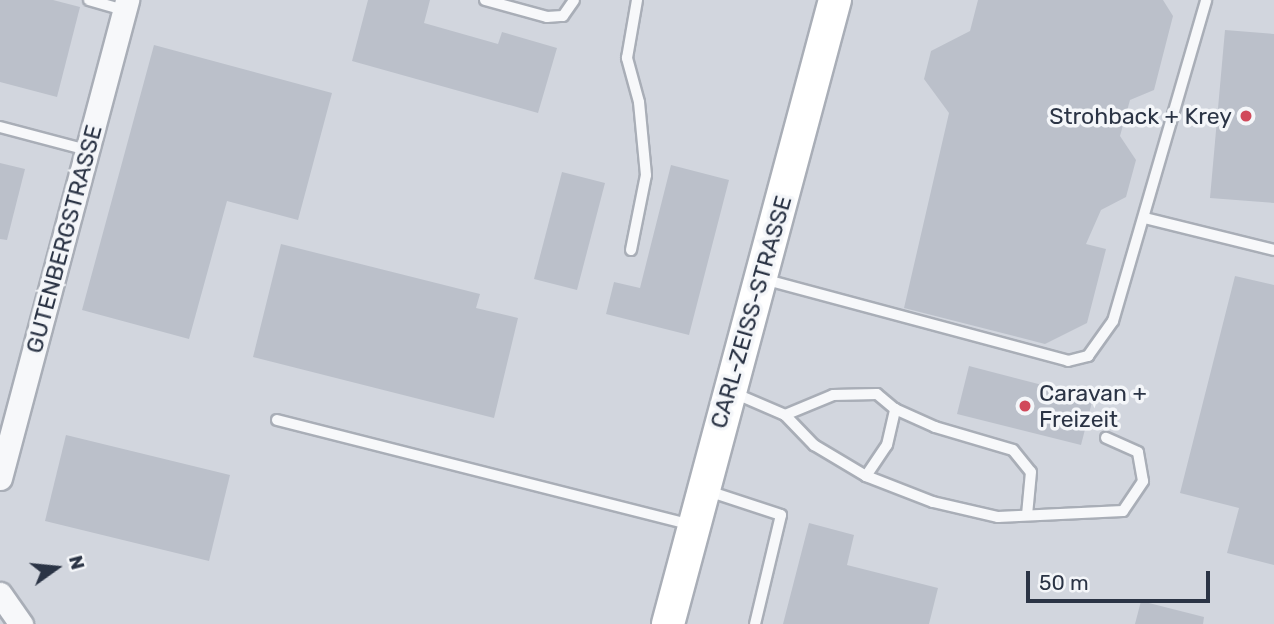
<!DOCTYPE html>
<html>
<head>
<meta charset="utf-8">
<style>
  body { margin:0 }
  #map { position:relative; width:1274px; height:624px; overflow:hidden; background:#e4e7ec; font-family:Rubik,sans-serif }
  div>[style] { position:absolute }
  .built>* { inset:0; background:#d2d6de }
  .building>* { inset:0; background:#bbc0ca }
  .roads { filter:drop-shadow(2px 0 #a9aeb7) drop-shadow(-2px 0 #a9aeb7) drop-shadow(0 2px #a9aeb7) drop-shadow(0 -2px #a9aeb7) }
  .lane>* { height:10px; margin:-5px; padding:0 5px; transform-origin:5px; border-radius:5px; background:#f7f8fa }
  .street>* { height:23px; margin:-11.5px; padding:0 11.5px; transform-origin:11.5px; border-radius:11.5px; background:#f7f8fa }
  .secondary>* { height:32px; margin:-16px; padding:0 16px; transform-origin:16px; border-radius:16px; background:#fff }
  .dots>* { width:19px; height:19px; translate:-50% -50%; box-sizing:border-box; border:4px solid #f4f6f9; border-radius:50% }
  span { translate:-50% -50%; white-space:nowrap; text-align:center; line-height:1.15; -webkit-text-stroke:7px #f4f6f9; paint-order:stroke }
  .poi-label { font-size:23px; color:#2b3445 }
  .right { translate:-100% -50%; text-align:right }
  .left { translate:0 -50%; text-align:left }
  .street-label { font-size:23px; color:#2b3445 }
  .north { position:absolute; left:21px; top:533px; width:70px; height:70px; -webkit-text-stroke:5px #f4f6f9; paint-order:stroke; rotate:75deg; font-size:19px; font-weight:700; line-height:28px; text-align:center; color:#2b3445 }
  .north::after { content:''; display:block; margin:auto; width:24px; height:32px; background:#2b3445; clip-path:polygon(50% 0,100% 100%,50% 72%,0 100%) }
  .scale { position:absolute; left:1026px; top:571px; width:184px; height:32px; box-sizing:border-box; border:4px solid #2b3445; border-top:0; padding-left:9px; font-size:21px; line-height:24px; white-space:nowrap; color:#2b3445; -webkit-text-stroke:5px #f4f6f9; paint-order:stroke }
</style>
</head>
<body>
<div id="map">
  <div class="built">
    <i style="clip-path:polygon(0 0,1274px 0,1274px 624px,0 624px)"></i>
  </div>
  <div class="building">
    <i style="clip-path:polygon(0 0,53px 0,80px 7px,57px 97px,0 82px)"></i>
    <i style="clip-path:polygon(368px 0,430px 0,424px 23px,498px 44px,502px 32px,557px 48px,538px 113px,352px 61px)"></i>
    <i style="clip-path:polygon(978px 0,1163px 0,1173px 16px,1154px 90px,1130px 100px,1120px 136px,1136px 160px,1126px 197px,1101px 210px,1086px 244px,1106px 249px,1087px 323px,1045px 344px,904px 308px,949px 113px,924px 79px,931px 51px,970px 31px)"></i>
    <i style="clip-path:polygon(1225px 30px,1274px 34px,1274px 203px,1210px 198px)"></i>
    <i style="clip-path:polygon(154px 45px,332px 93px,298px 220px,227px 201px,189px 339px,82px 310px)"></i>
    <i style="clip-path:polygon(0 163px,25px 169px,7px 240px,0 239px)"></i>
    <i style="clip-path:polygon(671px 165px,729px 180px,689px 335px,606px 314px,614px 282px,640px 288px)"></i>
    <i style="clip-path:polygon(562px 172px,605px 183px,577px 290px,534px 279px)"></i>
    <i style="clip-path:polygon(281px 244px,480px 294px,476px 308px,518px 318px,494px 418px,253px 357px)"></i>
    <i style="clip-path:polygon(1235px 276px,1274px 285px,1274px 565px,1227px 553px,1239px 508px,1180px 493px)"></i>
    <i style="clip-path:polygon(969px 366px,1093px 398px,1081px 445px,957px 414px)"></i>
    <i style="clip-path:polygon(66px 435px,230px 475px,209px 561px,45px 521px)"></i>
    <i style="clip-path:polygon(809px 523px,854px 535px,847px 565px,938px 588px,929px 624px,783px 624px)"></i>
    <i style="clip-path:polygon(1141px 601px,1204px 617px,1203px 624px,1135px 624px)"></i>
  </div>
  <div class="roads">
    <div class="lane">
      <i style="left:89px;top:0;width:37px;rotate:16deg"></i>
      <i style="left:485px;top:0;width:64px;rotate:15.3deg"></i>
      <i style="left:547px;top:17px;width:16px;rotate:-4deg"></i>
      <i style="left:563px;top:16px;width:19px;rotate:-55deg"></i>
      <i style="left:0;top:127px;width:90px;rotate:14.8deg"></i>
      <i style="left:1145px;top:218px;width:133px;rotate:13.9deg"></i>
      <i style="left:631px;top:250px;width:76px;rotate:-78.7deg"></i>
      <i style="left:646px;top:175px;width:73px;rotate:-95.5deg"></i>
      <i style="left:639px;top:102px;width:46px;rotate:-105.3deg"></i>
      <i style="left:627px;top:58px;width:59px;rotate:-80.2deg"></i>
      <i style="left:763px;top:279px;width:316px;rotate:15deg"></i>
      <i style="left:1068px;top:361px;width:21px;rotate:-14deg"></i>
      <i style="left:1088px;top:356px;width:43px;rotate:-54.5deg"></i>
      <i style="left:1113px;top:321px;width:334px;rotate:-73.8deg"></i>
      <i style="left:734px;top:393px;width:56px;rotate:23.3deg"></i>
      <i style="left:785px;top:415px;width:42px;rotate:46deg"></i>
      <i style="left:814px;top:445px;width:61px;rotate:30.8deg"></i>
      <i style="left:866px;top:476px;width:72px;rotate:21.2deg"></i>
      <i style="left:933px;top:502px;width:67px;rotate:13deg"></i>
      <i style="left:998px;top:517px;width:125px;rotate:-2.7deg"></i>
      <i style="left:1123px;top:511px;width:36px;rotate:-56deg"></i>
      <i style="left:1143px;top:481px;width:29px;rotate:-100deg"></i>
      <i style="left:1138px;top:452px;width:35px;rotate:-156deg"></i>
      <i style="left:785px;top:415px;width:52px;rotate:-22.6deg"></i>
      <i style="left:833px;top:395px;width:44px;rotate:-1.3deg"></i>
      <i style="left:877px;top:394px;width:23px;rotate:40deg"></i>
      <i style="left:895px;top:409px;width:44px;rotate:24.2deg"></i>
      <i style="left:935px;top:427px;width:81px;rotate:16.4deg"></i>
      <i style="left:1013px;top:450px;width:28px;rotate:51deg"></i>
      <i style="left:1031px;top:472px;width:43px;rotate:95.3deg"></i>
      <i style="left:277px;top:420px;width:428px;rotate:14.2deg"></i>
      <i style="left:866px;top:476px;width:37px;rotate:-56deg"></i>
      <i style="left:887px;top:445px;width:37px;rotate:-77deg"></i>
      <i style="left:705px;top:490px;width:80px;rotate:18.2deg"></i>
      <i style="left:781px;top:515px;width:112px;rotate:103.4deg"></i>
    </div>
    <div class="street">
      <i style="left:0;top:478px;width:495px;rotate:-75.1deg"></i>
      <i style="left:0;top:594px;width:37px;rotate:55deg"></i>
    </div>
    <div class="secondary">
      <i style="left:668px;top:624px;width:646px;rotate:-75.02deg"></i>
    </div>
  </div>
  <div class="dots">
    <i style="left:1246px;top:116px;background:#d1495b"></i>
    <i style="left:1025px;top:406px;background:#d1495b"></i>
  </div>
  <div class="poi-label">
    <span class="right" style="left:1232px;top:116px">Strohback + Krey</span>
    <span class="left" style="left:1039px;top:406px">Caravan +<br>Freizeit</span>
  </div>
  <div class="street-label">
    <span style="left:64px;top:239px;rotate:-75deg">GUTENBERGSTRASSE</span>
    <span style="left:751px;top:312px;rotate:-74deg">CARL-ZEISS-STRASSE</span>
  </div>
  <div class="north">N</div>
  <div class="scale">50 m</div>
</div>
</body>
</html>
